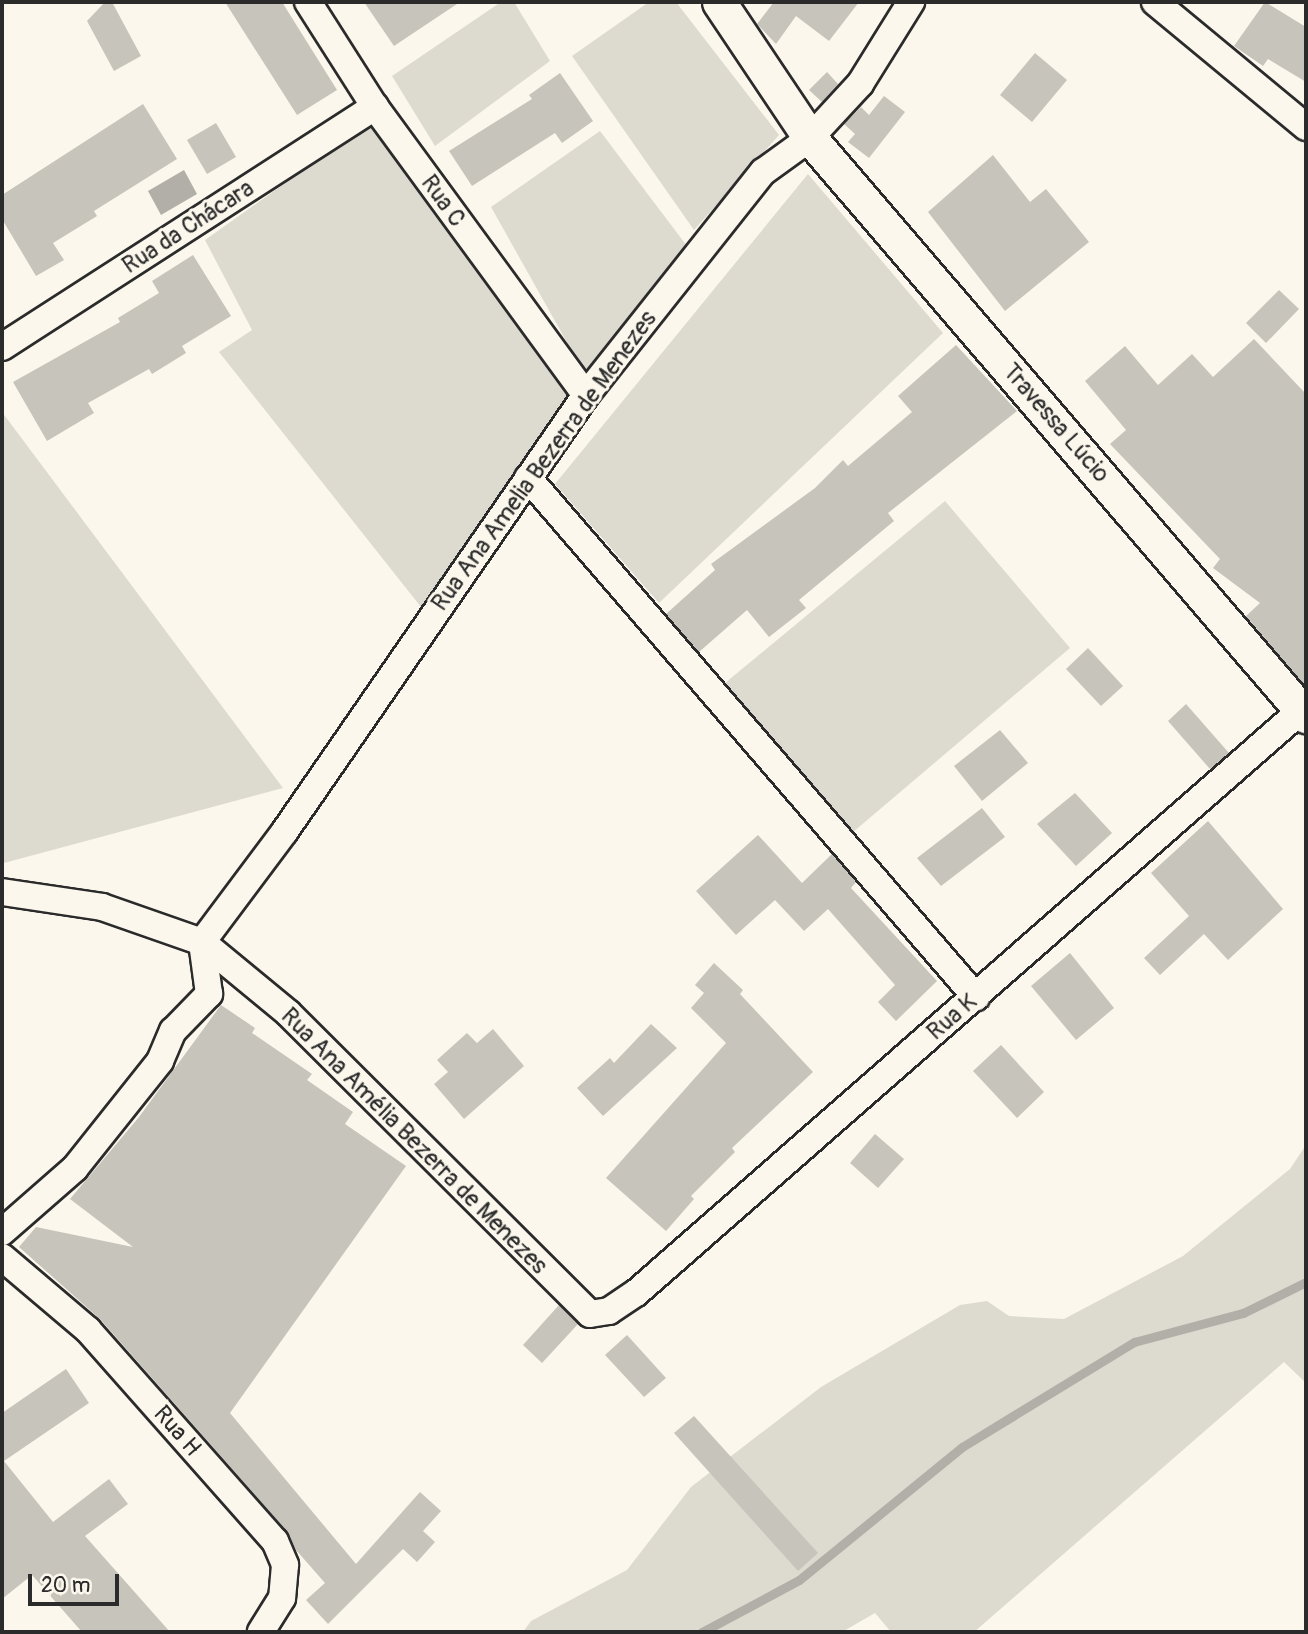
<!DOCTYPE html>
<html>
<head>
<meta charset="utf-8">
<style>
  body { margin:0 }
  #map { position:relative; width:1308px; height:1634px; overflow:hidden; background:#fbf7ec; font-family:Pangolin,sans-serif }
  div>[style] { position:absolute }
  .green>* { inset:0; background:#dddad0 }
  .water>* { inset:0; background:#b1afa7 }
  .stream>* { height:9px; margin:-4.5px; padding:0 4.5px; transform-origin:4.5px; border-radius:4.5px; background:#b1afa7 }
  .building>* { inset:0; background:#c7c4bc }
  .roads { filter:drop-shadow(2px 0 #2b2b2b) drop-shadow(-2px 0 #2b2b2b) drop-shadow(0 2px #2b2b2b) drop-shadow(0 -2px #2b2b2b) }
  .minor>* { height:26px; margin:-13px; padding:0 13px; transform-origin:13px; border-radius:13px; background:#fbf7ec }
  .tertiary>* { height:33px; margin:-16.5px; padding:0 16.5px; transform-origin:16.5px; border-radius:16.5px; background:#fbf7ec }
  span { translate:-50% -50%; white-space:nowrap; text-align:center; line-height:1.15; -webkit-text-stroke:6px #fbf7ec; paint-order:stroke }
  .street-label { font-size:24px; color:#2b2b2b }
  .frame { position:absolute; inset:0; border:4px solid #2b2b2b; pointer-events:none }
  .scale { position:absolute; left:28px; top:1574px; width:91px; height:32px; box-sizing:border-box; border:4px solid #2b2b2b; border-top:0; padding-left:9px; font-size:21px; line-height:24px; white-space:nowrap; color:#2b2b2b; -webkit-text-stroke:5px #fbf7ec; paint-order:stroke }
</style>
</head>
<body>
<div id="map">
  <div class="green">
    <i style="clip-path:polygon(501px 2px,514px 2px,550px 61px,435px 146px,392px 76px)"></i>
    <i style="clip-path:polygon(649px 2px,676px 2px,779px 135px,694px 230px,572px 56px)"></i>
    <i style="clip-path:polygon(374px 120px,572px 393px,421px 607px,219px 352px,252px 330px,205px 240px)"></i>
    <i style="clip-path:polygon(600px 131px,687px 246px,587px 378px,491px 207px)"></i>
    <i style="clip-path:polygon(808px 174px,943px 333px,659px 603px,555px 484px)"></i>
    <i style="clip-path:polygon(2px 412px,283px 788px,4px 863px)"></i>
    <i style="clip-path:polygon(945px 501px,1070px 648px,846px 838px,713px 693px)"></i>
    <i style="clip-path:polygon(1306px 1145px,1306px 1383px,1284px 1362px,974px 1632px,891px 1632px,875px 1613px,842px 1632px,523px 1632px,531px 1621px,627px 1570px,691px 1487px,821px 1387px,960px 1305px,987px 1301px,1009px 1316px,1064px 1319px,1183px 1256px,1290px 1169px)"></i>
  </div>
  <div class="water">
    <i style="clip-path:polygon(184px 170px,197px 194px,161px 215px,148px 191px)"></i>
  </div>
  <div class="stream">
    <i style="left:702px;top:1632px;width:110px;rotate:-28.2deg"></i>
    <i style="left:799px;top:1580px;width:210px;rotate:-39.2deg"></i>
    <i style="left:962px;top:1447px;width:202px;rotate:-31.4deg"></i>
    <i style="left:1134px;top:1342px;width:113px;rotate:-14.9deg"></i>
    <i style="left:1243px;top:1313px;width:70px;rotate:-26.2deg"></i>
  </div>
  <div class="building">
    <i style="clip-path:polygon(105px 2px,112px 2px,141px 56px,114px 71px,87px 21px)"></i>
    <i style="clip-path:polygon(225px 2px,282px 2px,337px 90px,297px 115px)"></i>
    <i style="clip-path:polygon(364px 2px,460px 2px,394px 46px)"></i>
    <i style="clip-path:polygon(774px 2px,859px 2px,829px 41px,796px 16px,776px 44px,757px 24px)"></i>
    <i style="clip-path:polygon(1265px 2px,1306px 27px,1306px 82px,1268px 59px,1263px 66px,1234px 46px)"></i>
    <i style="clip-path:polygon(1035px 53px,1067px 80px,1032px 122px,1000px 95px)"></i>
    <i style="clip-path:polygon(827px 72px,838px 84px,822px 102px,809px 90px)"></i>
    <i style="clip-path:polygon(560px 73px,593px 121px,562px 143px,555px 133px,472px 186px,449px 151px,532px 99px,529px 95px)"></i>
    <i style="clip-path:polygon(884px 96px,905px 112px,869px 158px,848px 142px,855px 134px,844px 124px,861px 107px,869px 115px)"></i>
    <i style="clip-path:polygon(143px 104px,177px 159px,94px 211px,97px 216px,53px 243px,64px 260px,36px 276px,2px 219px,2px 195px)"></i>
    <i style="clip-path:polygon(216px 123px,236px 157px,207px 174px,187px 140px)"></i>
    <i style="clip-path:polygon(993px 155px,1030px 202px,1046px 189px,1089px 242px,1005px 311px,928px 212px)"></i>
    <i style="clip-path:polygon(193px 255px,231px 316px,182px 346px,186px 353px,152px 374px,149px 369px,88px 403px,94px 413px,47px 441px,13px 382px,120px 322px,118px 318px,159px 293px,152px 281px)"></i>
    <i style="clip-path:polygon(1279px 290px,1299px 309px,1266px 343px,1246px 323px)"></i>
    <i style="clip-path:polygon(1254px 339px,1306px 394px,1306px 687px,1246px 616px,1260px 603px,1213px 568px,1220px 559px,1110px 444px,1126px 430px,1085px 381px,1125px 346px,1158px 385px,1192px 354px,1213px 377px)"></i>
    <i style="clip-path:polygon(956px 345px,1017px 411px,888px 513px,894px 521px,799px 600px,806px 608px,769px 637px,747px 610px,699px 652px,666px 614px,715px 570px,711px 564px,815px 488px,843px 460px,848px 466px,912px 412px,898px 396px)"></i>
    <i style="clip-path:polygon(1088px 648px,1123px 686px,1101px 706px,1066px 669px)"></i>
    <i style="clip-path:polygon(1186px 704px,1229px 753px,1210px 769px,1168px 721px)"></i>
    <i style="clip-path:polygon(1000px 730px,1028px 763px,982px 801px,954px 766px)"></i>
    <i style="clip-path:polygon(1075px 793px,1112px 833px,1076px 866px,1037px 824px)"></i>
    <i style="clip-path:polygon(982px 808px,1005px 837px,941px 886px,917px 858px)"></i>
    <i style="clip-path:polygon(1208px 821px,1283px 909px,1228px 960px,1204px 934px,1160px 975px,1144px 958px,1189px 916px,1151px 873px)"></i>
    <i style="clip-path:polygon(758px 835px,802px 883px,832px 854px,856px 882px,851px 888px,937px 981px,896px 1021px,878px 1002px,895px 985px,828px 909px,804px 931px,775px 900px,736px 935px,696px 891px)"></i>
    <i style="clip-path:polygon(1070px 953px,1114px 1008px,1076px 1040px,1031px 986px)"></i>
    <i style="clip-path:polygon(714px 963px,743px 990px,740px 994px,813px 1072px,732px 1148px,735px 1152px,691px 1196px,694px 1199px,666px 1231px,606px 1178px,726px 1043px,691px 1008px,704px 993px,695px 985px)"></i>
    <i style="clip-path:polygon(221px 1005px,255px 1028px,252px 1033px,312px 1074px,307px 1080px,353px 1112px,345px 1124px,406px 1166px,230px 1413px,356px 1564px,420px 1492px,441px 1511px,423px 1531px,435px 1542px,417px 1562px,403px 1549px,328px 1624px,306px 1600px,325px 1583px,296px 1550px,287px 1531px,100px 1319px,19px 1247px,36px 1227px,133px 1247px,70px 1199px,139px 1117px)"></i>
    <i style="clip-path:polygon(651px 1024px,677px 1048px,603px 1116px,577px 1088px,610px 1058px,614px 1063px)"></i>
    <i style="clip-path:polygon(493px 1029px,524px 1066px,464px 1119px,434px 1084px,448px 1072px,437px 1060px,467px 1033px,477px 1043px)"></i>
    <i style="clip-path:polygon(1001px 1045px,1044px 1092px,1017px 1118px,973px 1071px)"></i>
    <i style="clip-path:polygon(875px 1134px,904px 1159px,878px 1188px,850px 1163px)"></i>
    <i style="clip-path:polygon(559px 1305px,578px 1324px,542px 1363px,523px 1345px)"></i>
    <i style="clip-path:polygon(627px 1335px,666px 1378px,644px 1397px,605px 1355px)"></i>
    <i style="clip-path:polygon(66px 1369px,89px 1403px,4px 1461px,53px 1522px,109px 1479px,128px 1504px,85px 1536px,170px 1632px,82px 1632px,32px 1575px,2px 1599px,2px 1413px)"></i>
    <i style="clip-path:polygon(694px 1416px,818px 1553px,798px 1571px,674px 1433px)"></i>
  </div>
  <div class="roads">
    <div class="minor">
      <i style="left:308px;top:2px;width:125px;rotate:57.5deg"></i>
      <i style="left:375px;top:107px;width:357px;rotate:53.8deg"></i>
      <i style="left:1155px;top:2px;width:196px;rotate:39.6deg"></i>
      <i style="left:2px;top:347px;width:444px;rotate:-32.8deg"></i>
      <i style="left:528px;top:478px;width:686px;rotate:49.2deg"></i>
      <i style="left:2px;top:892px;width:101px;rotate:8.5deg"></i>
      <i style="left:102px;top:907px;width:106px;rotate:19.3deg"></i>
      <i style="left:202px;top:942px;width:112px;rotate:39.5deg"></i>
      <i style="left:288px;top:1013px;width:426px;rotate:44.9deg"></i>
      <i style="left:590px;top:1314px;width:19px;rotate:-9deg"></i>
      <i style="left:609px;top:1311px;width:32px;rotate:-34deg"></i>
      <i style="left:636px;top:1293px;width:891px;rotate:-41.22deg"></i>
      <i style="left:202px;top:942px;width:139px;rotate:-53.2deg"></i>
      <i style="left:285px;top:831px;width:530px;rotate:-55.38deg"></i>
      <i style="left:586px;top:395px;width:285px;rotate:-51.6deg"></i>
      <i style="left:763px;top:172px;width:58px;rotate:-35.9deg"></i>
      <i style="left:810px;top:138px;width:74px;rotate:-47.2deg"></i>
      <i style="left:860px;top:84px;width:97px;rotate:-58.1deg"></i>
      <i style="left:2px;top:1232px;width:97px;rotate:-41.2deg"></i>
      <i style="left:75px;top:1168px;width:137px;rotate:-51.5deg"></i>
      <i style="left:160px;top:1061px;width:33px;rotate:-67deg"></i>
      <i style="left:173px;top:1031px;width:52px;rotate:-45.8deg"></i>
      <i style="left:209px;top:994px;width:52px;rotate:-97.7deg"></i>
      <i style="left:2px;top:1257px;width:113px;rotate:40.3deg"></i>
      <i style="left:88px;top:1330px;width:282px;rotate:48.5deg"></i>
      <i style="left:275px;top:1541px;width:26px;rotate:67deg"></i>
      <i style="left:285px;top:1565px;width:33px;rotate:95deg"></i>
      <i style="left:282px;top:1598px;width:40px;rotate:122deg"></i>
    </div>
    <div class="tertiary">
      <i style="left:719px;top:2px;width:164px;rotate:56.2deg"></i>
      <i style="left:810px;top:138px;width:762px;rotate:49.37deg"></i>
    </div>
  </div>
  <div class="street-label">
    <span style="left:443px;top:201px;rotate:54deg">Rua C</span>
    <span style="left:188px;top:227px;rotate:-33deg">Rua da Chácara</span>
    <span style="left:1056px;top:423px;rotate:49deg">Travessa Lúcio</span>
    <span style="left:544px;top:461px;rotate:-54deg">Rua Ana Amelia Bezerra de Menezes</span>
    <span style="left:952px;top:1017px;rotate:-41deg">Rua K</span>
    <span style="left:414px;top:1141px;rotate:45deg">Rua Ana Amélia Bezerra de Menezes</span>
    <span style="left:177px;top:1431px;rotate:49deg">Rua H</span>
  </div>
  <div class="frame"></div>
  <div class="scale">20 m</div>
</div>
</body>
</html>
